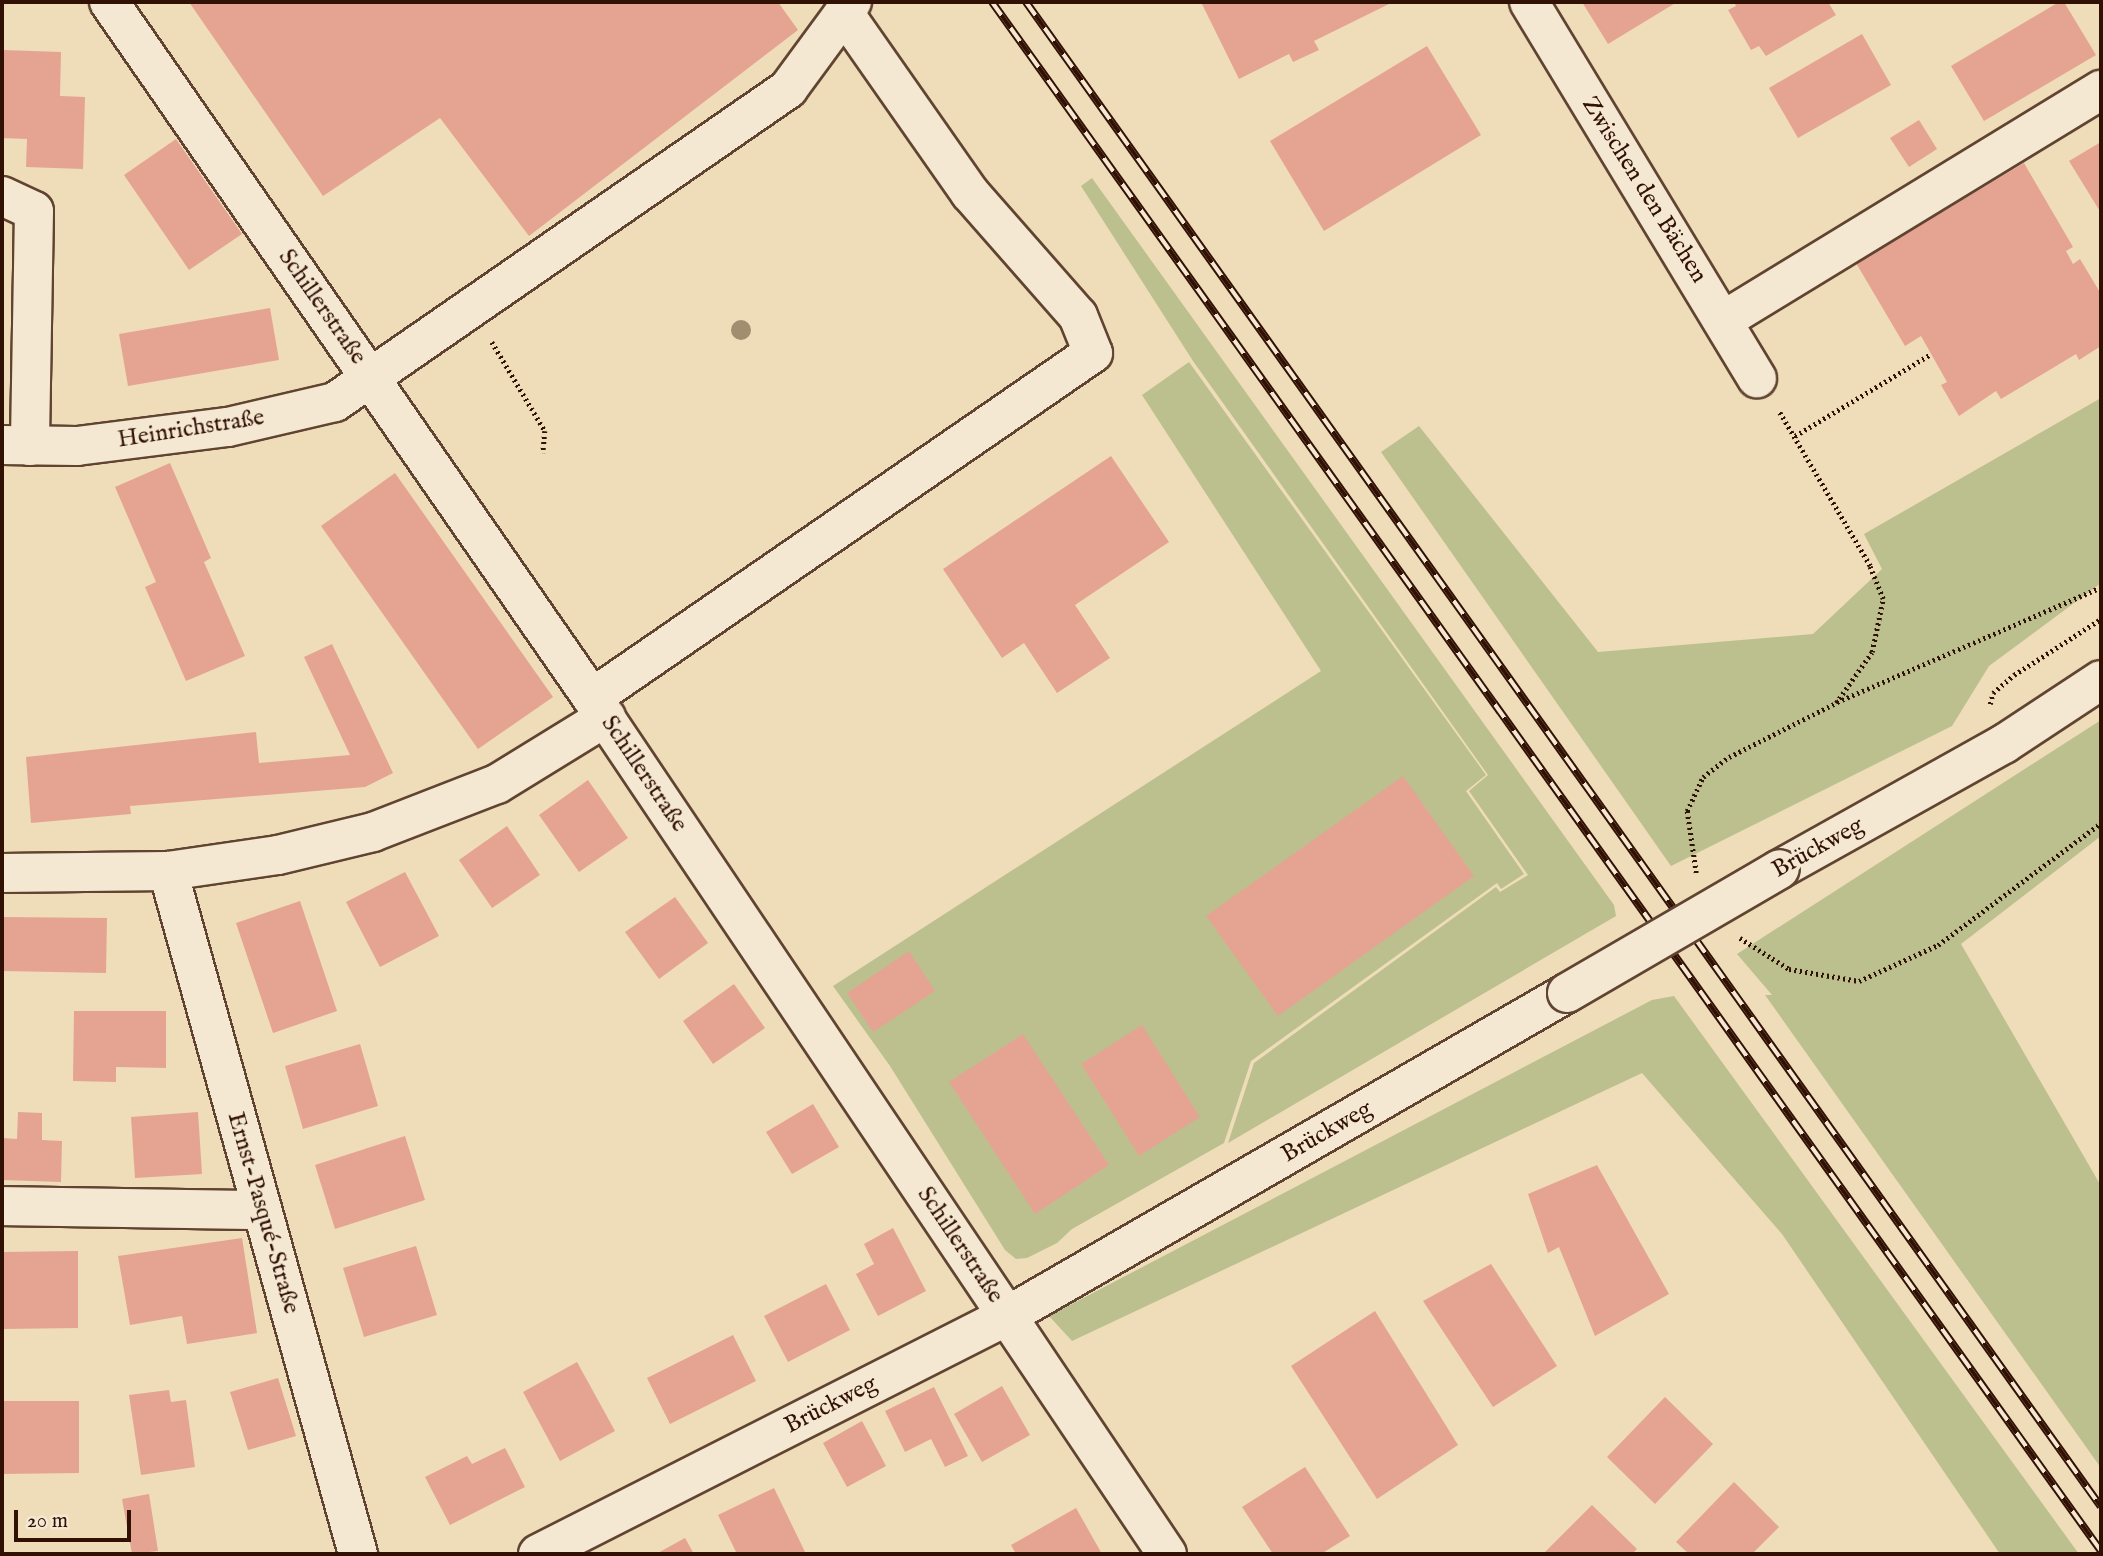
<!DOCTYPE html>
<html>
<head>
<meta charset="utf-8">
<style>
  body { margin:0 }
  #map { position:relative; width:2103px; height:1556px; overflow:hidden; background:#efdcb9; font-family:"IM FELL English",serif }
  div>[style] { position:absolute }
  .green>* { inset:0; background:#bbc08e }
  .building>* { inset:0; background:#e5a492 }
  .path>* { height:4.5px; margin-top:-2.25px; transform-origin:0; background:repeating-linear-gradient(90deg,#311104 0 2px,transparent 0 5.5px) }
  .roads { filter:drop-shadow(2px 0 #604431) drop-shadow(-2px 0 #604431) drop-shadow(0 2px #604431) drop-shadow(0 -2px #604431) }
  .minor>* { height:38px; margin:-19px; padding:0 19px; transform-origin:19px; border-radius:19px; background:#f5e8d2 }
  .rail>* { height:8px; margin-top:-4px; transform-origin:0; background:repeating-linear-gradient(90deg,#f5e8d2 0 16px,#311104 0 32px); box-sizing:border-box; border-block:2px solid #311104 }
  .bridges { filter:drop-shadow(2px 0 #604431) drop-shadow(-2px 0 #604431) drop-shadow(0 2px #604431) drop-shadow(0 -2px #604431) }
  .minor-bridge>* { height:38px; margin:-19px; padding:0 19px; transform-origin:19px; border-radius:19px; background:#f5e8d2 }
  .trees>* { width:20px; height:20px; margin:-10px; border-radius:50%; background:#a18e70 }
  span { translate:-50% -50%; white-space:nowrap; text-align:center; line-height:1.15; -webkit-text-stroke:7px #f5e8d2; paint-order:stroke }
  .street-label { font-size:24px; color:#311104 }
  .frame { position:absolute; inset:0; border:4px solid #311104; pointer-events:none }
  .scale { position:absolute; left:14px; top:1510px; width:117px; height:32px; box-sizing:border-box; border:4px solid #311104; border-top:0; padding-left:9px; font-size:21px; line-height:24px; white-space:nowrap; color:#311104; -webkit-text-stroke:5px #f5e8d2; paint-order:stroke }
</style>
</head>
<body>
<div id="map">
  <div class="green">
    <i style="clip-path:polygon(1092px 178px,1614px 905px,1616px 916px,1228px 1143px,1254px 1063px,1496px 887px,1500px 892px,1528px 875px,1469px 791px,1488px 775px,1193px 361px,1081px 186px)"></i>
    <i style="clip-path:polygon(1189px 362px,1486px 775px,1466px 791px,1524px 874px,1501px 889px,1497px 883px,1251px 1061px,1224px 1143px,1072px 1229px,1057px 1243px,1027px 1258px,1016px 1259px,1005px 1250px,890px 1066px,833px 986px,1321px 671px,1142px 395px)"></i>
    <i style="clip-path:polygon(2101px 398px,2101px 583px,1989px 666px,1952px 726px,1671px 866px,1381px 452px,1419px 426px,1598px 652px,1813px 634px,1882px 569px,1864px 534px)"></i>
    <i style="clip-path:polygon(2101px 720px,2101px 836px,1961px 944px,2101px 1186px,2101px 1468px,1765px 995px,1772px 995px,1737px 954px)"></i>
    <i style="clip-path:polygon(1674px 996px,2079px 1554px,2000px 1554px,1782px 1234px,1642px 1073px,1072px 1341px,1049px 1316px,1652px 1000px)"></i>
  </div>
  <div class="building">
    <i style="clip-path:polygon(189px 2px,778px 2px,798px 30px,529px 236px,440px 118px,323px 196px)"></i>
    <i style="clip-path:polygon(1201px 2px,1393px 2px,1314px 41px,1319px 50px,1293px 62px,1289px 54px,1239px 79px)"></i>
    <i style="clip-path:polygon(1582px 2px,1677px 2px,1608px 44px)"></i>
    <i style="clip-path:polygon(1734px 2px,1828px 2px,1836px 15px,1766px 56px,1759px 46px,1751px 50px,1728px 10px,1736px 6px)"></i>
    <i style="clip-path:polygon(2059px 2px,2064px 2px,2096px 55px,1984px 121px,1951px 66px)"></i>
    <i style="clip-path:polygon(1862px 34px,1891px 85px,1798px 138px,1769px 88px)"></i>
    <i style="clip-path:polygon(1427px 46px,1481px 135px,1324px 231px,1270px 141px)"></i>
    <i style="clip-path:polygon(2px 50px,61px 52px,60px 96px,85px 97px,83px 169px,26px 167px,27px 139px,2px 138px)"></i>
    <i style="clip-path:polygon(1919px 120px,1937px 149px,1909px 167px,1890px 138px)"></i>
    <i style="clip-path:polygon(176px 139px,242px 234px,189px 270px,124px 175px)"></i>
    <i style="clip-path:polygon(2101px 142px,2101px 213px,2069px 161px)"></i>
    <i style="clip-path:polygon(2024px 163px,2073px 247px,2066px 251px,2073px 264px,2080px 259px,2101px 294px,2101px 346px,2079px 360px,2076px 354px,2001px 399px,1996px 391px,1959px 416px,1941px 385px,1947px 382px,1921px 336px,1905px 346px,1856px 263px)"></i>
    <i style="clip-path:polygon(270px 308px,279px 360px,128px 386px,119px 334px)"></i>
    <i style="clip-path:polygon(1111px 456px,1169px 542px,1075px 605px,1110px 658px,1057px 693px,1024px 643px,1002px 658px,943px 569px)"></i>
    <i style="clip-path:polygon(170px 463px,211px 558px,204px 562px,245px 656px,186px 681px,145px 587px,156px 582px,115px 487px)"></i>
    <i style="clip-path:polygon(395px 473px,553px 697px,478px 749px,321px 526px)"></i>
    <i style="clip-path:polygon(332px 644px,393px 773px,365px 787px,130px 806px,131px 814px,31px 823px,26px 757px,256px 732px,259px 763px,350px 755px,304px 657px)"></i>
    <i style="clip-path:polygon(1403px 776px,1474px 876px,1278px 1016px,1206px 916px)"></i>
    <i style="clip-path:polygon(588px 780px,628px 838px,579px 872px,539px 815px)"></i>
    <i style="clip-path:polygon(507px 826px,540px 875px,492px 908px,459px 860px)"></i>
    <i style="clip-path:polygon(405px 872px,439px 936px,380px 967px,346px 902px)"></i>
    <i style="clip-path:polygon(675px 897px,708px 943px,659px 979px,625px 932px)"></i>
    <i style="clip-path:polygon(300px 901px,337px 1011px,273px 1033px,236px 923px)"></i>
    <i style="clip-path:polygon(2px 917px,107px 918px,106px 973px,2px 971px)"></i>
    <i style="clip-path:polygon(909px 951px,935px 991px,873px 1032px,847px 993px)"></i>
    <i style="clip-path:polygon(734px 984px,765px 1028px,713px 1064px,683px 1021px)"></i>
    <i style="clip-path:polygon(74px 1011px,166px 1011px,166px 1068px,116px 1067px,116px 1082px,73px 1081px)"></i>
    <i style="clip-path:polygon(1142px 1025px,1200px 1117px,1139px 1156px,1081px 1064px)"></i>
    <i style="clip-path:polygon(1023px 1034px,1109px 1165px,1035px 1214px,949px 1082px)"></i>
    <i style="clip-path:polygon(360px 1044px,378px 1106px,303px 1129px,285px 1066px)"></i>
    <i style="clip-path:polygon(813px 1104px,839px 1147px,792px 1174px,766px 1132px)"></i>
    <i style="clip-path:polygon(18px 1112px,42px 1113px,42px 1140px,62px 1141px,61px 1182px,2px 1180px,2px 1138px,17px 1139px)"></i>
    <i style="clip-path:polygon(198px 1112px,202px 1174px,135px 1178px,131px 1117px)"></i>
    <i style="clip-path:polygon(405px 1136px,425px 1200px,335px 1229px,315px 1165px)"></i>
    <i style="clip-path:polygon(1597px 1165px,1669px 1294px,1595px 1336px,1559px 1247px,1548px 1253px,1528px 1194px)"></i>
    <i style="clip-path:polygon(893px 1228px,926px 1291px,878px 1316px,856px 1274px,874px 1264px,864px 1244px)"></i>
    <i style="clip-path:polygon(242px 1238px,257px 1333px,187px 1344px,182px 1316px,130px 1325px,118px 1256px)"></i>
    <i style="clip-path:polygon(416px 1246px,437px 1315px,364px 1337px,343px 1268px)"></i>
    <i style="clip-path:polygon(78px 1251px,78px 1328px,2px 1329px,2px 1252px)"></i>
    <i style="clip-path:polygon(1491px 1264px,1557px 1366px,1493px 1407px,1423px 1301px)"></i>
    <i style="clip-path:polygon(826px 1284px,850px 1330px,788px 1362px,764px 1316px)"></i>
    <i style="clip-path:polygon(1375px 1311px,1458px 1445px,1377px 1499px,1291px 1366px)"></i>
    <i style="clip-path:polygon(733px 1335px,756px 1381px,670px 1424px,647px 1378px)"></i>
    <i style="clip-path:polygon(577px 1362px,615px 1431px,560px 1461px,523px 1392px)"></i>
    <i style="clip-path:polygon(278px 1378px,296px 1436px,248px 1450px,230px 1392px)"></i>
    <i style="clip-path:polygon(1002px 1386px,1030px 1435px,982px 1462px,954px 1414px)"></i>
    <i style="clip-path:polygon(934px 1387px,968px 1456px,945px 1467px,931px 1439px,905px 1452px,885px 1411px)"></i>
    <i style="clip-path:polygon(169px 1390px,171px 1402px,186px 1400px,195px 1467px,141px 1475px,129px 1395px)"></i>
    <i style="clip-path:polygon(1665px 1397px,1713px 1444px,1655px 1504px,1607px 1457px)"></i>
    <i style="clip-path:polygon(2px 1401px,79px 1401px,79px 1473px,2px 1474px)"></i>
    <i style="clip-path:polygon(862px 1421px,886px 1466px,847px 1487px,823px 1443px)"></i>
    <i style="clip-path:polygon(505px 1448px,525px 1487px,450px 1525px,425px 1477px,467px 1456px,472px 1464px)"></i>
    <i style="clip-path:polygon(1305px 1467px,1350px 1536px,1321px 1554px,1273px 1554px,1242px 1507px)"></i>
    <i style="clip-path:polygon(1734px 1482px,1779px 1527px,1752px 1554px,1689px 1554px,1676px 1542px)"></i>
    <i style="clip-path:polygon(774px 1488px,806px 1554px,737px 1554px,718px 1515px)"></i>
    <i style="clip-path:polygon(149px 1494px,158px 1551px,132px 1554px,122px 1499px)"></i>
    <i style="clip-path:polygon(1592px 1505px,1637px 1549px,1632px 1554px,1543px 1554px)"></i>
    <i style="clip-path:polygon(1076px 1508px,1102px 1554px,1016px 1554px,1011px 1545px)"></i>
    <i style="clip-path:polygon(685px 1538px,694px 1554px,656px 1554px)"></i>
  </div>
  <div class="path">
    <i style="left:492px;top:342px;width:104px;rotate:59.2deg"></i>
    <i style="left:545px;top:431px;width:22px;rotate:95deg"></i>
    <i style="left:1795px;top:436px;width:159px;rotate:-31.1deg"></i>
    <i style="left:1837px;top:702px;width:288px;rotate:-23.5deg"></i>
    <i style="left:1990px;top:704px;width:11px;rotate:-75deg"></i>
    <i style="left:1993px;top:693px;width:28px;rotate:-41deg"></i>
    <i style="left:2014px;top:675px;width:103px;rotate:-32.8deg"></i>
    <i style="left:1696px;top:873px;width:63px;rotate:-98.3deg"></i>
    <i style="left:1687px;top:811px;width:38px;rotate:-65deg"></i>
    <i style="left:1703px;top:777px;width:33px;rotate:-38deg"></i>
    <i style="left:1729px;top:757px;width:120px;rotate:-26.8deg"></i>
    <i style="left:1836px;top:703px;width:62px;rotate:-54.8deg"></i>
    <i style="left:1872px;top:652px;width:54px;rotate:-78.3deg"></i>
    <i style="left:1883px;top:599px;width:35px;rotate:-112deg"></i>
    <i style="left:1870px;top:566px;width:181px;rotate:-120.5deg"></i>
    <i style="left:1740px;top:938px;width:58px;rotate:32.3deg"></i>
    <i style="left:1789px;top:969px;width:71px;rotate:9.7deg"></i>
    <i style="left:1859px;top:981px;width:87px;rotate:-24.5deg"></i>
    <i style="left:1938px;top:945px;width:204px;rotate:-36.8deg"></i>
  </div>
  <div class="roads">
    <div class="minor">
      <i style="left:109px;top:2px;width:847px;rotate:55.24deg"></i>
      <i style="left:592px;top:698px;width:1031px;rotate:56.11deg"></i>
      <i style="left:1529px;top:2px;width:440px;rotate:58.8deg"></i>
      <i style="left:2px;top:196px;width:35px;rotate:25deg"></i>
      <i style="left:34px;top:211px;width:235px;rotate:91deg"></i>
      <i style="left:1724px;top:320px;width:442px;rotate:-31.4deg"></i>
      <i style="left:2px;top:445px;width:75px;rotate:0.8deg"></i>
      <i style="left:77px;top:446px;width:152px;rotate:-7.2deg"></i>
      <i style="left:228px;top:427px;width:110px;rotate:-13.2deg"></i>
      <i style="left:335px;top:402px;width:551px;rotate:-34.64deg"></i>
      <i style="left:788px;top:89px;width:108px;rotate:-53.7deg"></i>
      <i style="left:592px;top:698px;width:608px;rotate:-34.55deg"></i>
      <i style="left:1093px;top:353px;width:40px;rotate:-112deg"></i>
      <i style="left:1078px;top:316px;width:164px;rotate:-131.3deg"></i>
      <i style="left:970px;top:193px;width:220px;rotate:-125deg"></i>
      <i style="left:1780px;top:869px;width:257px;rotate:-29.2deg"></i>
      <i style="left:2004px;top:744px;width:116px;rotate:-33.4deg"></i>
      <i style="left:168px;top:871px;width:709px;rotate:74.45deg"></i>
      <i style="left:2px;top:873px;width:166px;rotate:-0.7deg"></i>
      <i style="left:168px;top:871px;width:111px;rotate:-8.3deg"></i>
      <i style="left:278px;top:855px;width:98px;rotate:-13.6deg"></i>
      <i style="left:373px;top:832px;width:133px;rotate:-21.2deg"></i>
      <i style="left:497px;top:784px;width:128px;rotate:-31.6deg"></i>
      <i style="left:2px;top:1206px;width:260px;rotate:0.9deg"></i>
      <i style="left:538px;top:1554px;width:526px;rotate:-26.91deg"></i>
      <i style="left:1007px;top:1316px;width:646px;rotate:-29.98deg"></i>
    </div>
  </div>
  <div class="rail">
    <i style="left:992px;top:2px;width:1905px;rotate:54.4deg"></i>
    <i style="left:1026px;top:2px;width:1849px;rotate:54.46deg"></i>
  </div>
  <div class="bridges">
    <div class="minor-bridge">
      <i style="left:1567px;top:993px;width:246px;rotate:-30.2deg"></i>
    </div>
  </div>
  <div class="trees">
    <i style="left:741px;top:330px"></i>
  </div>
  <div class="street-label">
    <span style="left:1644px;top:190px;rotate:58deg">Zwischen den Bächen</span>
    <span style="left:322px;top:307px;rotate:55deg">Schillerstraße</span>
    <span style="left:191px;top:429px;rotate:-9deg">Heinrichstraße</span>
    <span style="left:644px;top:774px;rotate:56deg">Schillerstraße</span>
    <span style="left:1818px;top:848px;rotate:-29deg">Brückweg</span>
    <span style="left:1327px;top:1132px;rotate:-30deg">Brückweg</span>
    <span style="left:263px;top:1213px;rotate:74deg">Ernst-Pasqué-Straße</span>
    <span style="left:960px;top:1245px;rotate:56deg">Schillerstraße</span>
    <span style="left:831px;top:1405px;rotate:-27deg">Brückweg</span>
  </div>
  <div class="frame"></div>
  <div class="scale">20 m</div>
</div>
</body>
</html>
